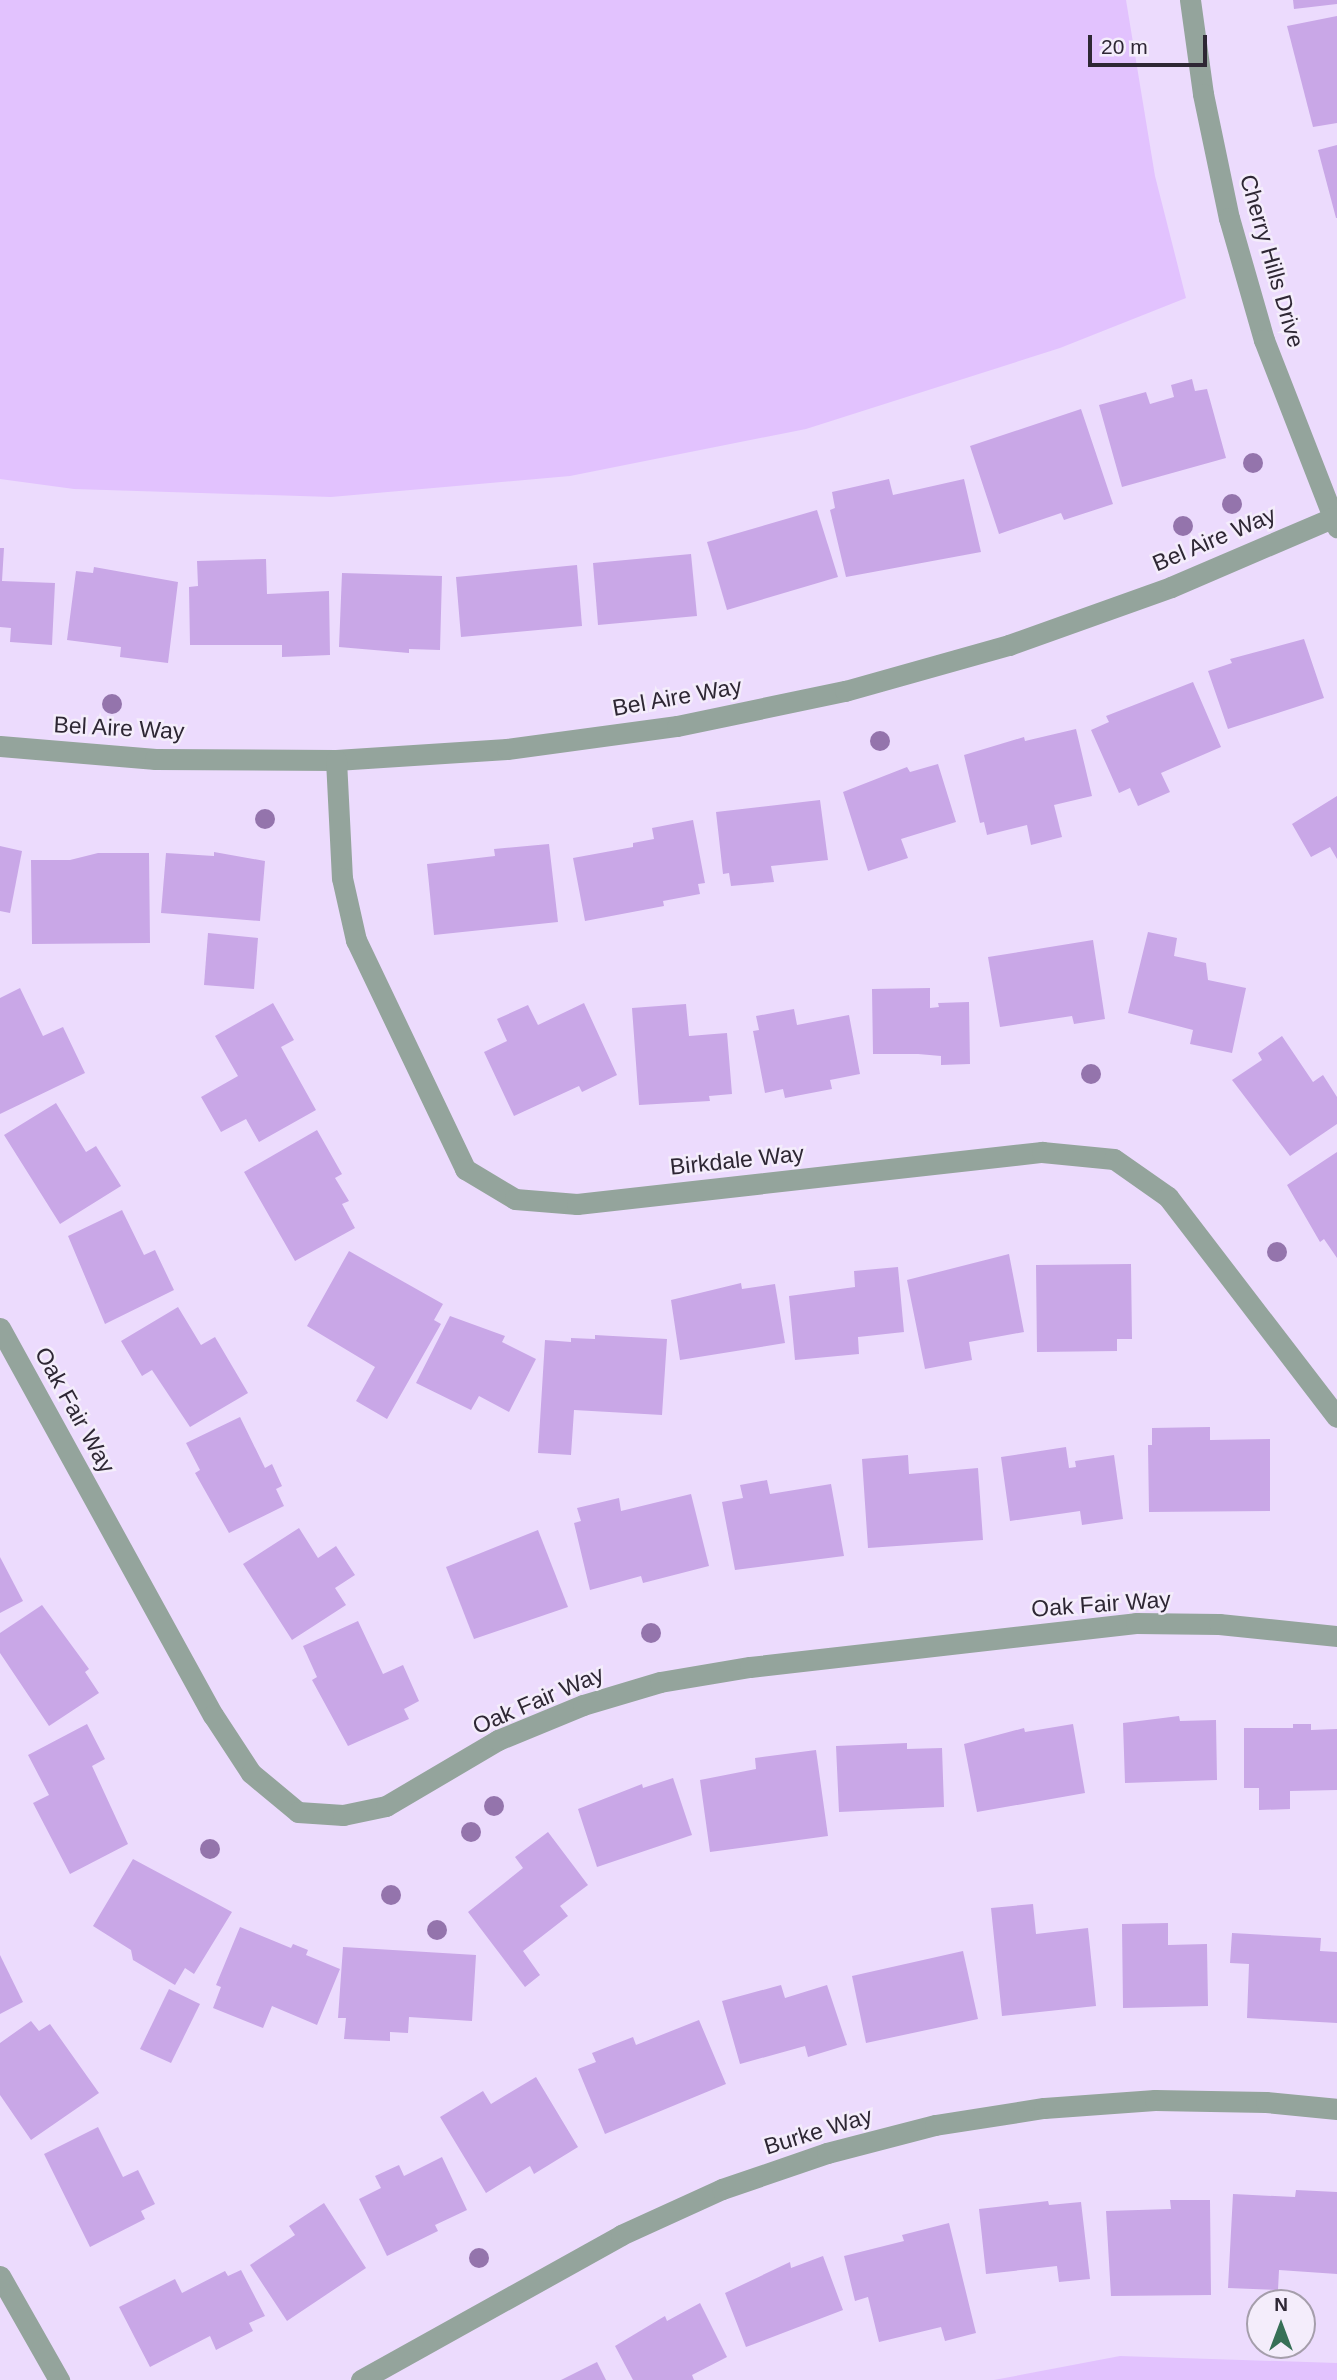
<!DOCTYPE html>
<html>
<head>
<meta charset="utf-8">
<style>
  body { margin:0 }
  #map { position:relative; width:1337px; height:2380px; overflow:hidden; background:#ecdbfd; font-family:Arial,sans-serif }
  div>[style] { position:absolute }
  .green>* { inset:0; background:#e2c2fe }
  .building>* { inset:0; background:#c9a7e7 }
  .street>* { height:21px; margin:-10.5px; padding:0 10.5px; transform-origin:10.5px; border-radius:10.5px; background:#94a49c }
  .trees>* { width:20px; height:20px; margin:-10px; border-radius:50%; background:#9474ac }
  span { translate:-50% -50%; white-space:nowrap; text-align:center; line-height:1.15; -webkit-text-stroke:5px #f4edfb; paint-order:stroke }
  .street-label { font-size:23px; color:#2e2734 }
  .north { position:absolute; left:1246px; top:2289px; width:70px; height:70px; box-sizing:border-box; background:#f4edfb; border:2px solid #a59eab; border-radius:50%; rotate:0deg; font-size:19px; font-weight:700; line-height:28px; text-align:center; color:#2e2734 }
  .north::after { content:''; display:block; margin:auto; width:24px; height:32px; background:#377057; clip-path:polygon(50% 0,100% 100%,50% 72%,0 100%) }
  .scale { position:absolute; left:1088px; top:35px; width:119px; height:32px; box-sizing:border-box; border:4px solid #2e2734; border-top:0; padding-left:9px; font-size:21px; line-height:24px; white-space:nowrap; color:#2e2734; -webkit-text-stroke:5px #f4edfb; paint-order:stroke }
</style>
</head>
<body>
<div id="map">
  <div class="green">
    <i style="clip-path:polygon(0 0,1126px 0,1155px 176px,1186px 298px,1060px 348px,806px 429px,570px 476px,331px 497px,74px 489px,0 479px)"></i>
    <i style="clip-path:polygon(1120px 2356px,1337px 2363px,1337px 2380px,994px 2380px)"></i>
  </div>
  <div class="building">
    <i style="clip-path:polygon(1293px 0,1337px 0,1337px 4px,1294px 9px)"></i>
    <i style="clip-path:polygon(1337px 16px,1337px 123px,1313px 127px,1287px 26px)"></i>
    <i style="clip-path:polygon(1337px 145px,1337px 218px,1336px 218px,1318px 150px)"></i>
    <i style="clip-path:polygon(1192px 379px,1195px 391px,1207px 389px,1226px 458px,1122px 487px,1099px 405px,1146px 392px,1150px 404px,1174px 397px,1171px 385px)"></i>
    <i style="clip-path:polygon(1081px 409px,1113px 504px,1064px 520px,1061px 513px,999px 534px,970px 446px)"></i>
    <i style="clip-path:polygon(889px 479px,893px 495px,964px 479px,981px 552px,846px 577px,830px 510px,835px 508px,832px 492px)"></i>
    <i style="clip-path:polygon(817px 510px,838px 577px,727px 610px,707px 542px)"></i>
    <i style="clip-path:polygon(0 548px,4px 548px,2px 581px,55px 583px,52px 645px,10px 642px,11px 628px,0 627px)"></i>
    <i style="clip-path:polygon(691px 554px,697px 616px,598px 625px,593px 563px)"></i>
    <i style="clip-path:polygon(266px 559px,267px 594px,329px 591px,330px 655px,282px 657px,282px 645px,190px 645px,189px 587px,198px 586px,197px 561px)"></i>
    <i style="clip-path:polygon(577px 565px,582px 626px,461px 637px,456px 577px)"></i>
    <i style="clip-path:polygon(94px 567px,178px 582px,168px 663px,120px 657px,121px 647px,67px 640px,76px 571px,93px 573px)"></i>
    <i style="clip-path:polygon(342px 573px,442px 576px,440px 650px,409px 649px,409px 653px,339px 647px)"></i>
    <i style="clip-path:polygon(1304px 639px,1324px 698px,1228px 729px,1208px 671px,1232px 663px,1230px 659px)"></i>
    <i style="clip-path:polygon(1193px 682px,1221px 747px,1161px 773px,1170px 792px,1138px 806px,1130px 788px,1119px 793px,1091px 730px,1109px 722px,1106px 716px)"></i>
    <i style="clip-path:polygon(1076px 729px,1092px 796px,1054px 805px,1062px 837px,1031px 845px,1027px 825px,987px 835px,984px 822px,980px 823px,964px 755px,1024px 737px,1025px 741px)"></i>
    <i style="clip-path:polygon(938px 764px,956px 822px,901px 839px,908px 858px,868px 871px,843px 792px,907px 767px,910px 772px)"></i>
    <i style="clip-path:polygon(1337px 796px,1337px 859px,1330px 847px,1311px 857px,1292px 824px)"></i>
    <i style="clip-path:polygon(820px 800px,828px 860px,771px 866px,774px 882px,731px 886px,729px 873px,723px 874px,716px 812px)"></i>
    <i style="clip-path:polygon(693px 820px,705px 883px,698px 884px,700px 894px,663px 901px,664px 906px,585px 921px,573px 858px,633px 847px,633px 843px,654px 839px,652px 828px)"></i>
    <i style="clip-path:polygon(549px 844px,558px 922px,434px 935px,427px 864px,495px 856px,494px 849px)"></i>
    <i style="clip-path:polygon(0 846px,22px 851px,10px 913px,0 911px)"></i>
    <i style="clip-path:polygon(214px 852px,265px 861px,260px 921px,161px 913px,166px 853px,214px 856px)"></i>
    <i style="clip-path:polygon(98px 853px,149px 853px,150px 943px,32px 944px,31px 860px,70px 860px)"></i>
    <i style="clip-path:polygon(1148px 932px,1177px 938px,1174px 956px,1206px 963px,1208px 980px,1246px 988px,1232px 1053px,1190px 1044px,1193px 1030px,1128px 1013px)"></i>
    <i style="clip-path:polygon(208px 933px,258px 938px,254px 989px,204px 985px)"></i>
    <i style="clip-path:polygon(1093px 940px,1105px 1019px,1074px 1024px,1072px 1016px,1000px 1027px,988px 957px)"></i>
    <i style="clip-path:polygon(20px 988px,43px 1036px,63px 1027px,85px 1073px,0 1114px,0 998px)"></i>
    <i style="clip-path:polygon(930px 988px,930px 1008px,939px 1007px,938px 1003px,969px 1002px,970px 1064px,941px 1065px,941px 1056px,918px 1054px,873px 1054px,872px 989px)"></i>
    <i style="clip-path:polygon(273px 1003px,294px 1040px,281px 1047px,316px 1110px,259px 1142px,246px 1119px,221px 1132px,201px 1097px,238px 1076px,215px 1036px)"></i>
    <i style="clip-path:polygon(584px 1003px,617px 1075px,582px 1092px,579px 1086px,514px 1116px,484px 1052px,507px 1041px,497px 1019px,528px 1005px,538px 1025px)"></i>
    <i style="clip-path:polygon(686px 1004px,689px 1036px,727px 1033px,732px 1094px,709px 1096px,710px 1101px,639px 1105px,632px 1008px)"></i>
    <i style="clip-path:polygon(794px 1009px,797px 1025px,849px 1015px,860px 1074px,830px 1080px,832px 1089px,785px 1098px,783px 1089px,765px 1093px,753px 1031px,759px 1030px,756px 1016px)"></i>
    <i style="clip-path:polygon(1282px 1036px,1313px 1082px,1323px 1075px,1337px 1097px,1337px 1124px,1290px 1156px,1232px 1080px,1262px 1060px,1258px 1053px)"></i>
    <i style="clip-path:polygon(56px 1103px,86px 1152px,96px 1146px,121px 1186px,60px 1224px,4px 1135px)"></i>
    <i style="clip-path:polygon(317px 1130px,342px 1174px,335px 1178px,349px 1201px,342px 1204px,355px 1228px,295px 1261px,244px 1172px)"></i>
    <i style="clip-path:polygon(1337px 1152px,1337px 1258px,1324px 1239px,1320px 1242px,1287px 1185px)"></i>
    <i style="clip-path:polygon(122px 1210px,144px 1255px,155px 1250px,174px 1290px,105px 1324px,68px 1236px)"></i>
    <i style="clip-path:polygon(349px 1251px,443px 1304px,434px 1320px,441px 1324px,387px 1419px,356px 1401px,375px 1367px,307px 1326px)"></i>
    <i style="clip-path:polygon(1009px 1254px,1024px 1332px,969px 1342px,972px 1360px,925px 1369px,907px 1280px)"></i>
    <i style="clip-path:polygon(1131px 1264px,1132px 1339px,1117px 1339px,1117px 1351px,1037px 1352px,1036px 1265px)"></i>
    <i style="clip-path:polygon(898px 1267px,904px 1332px,858px 1337px,859px 1354px,795px 1360px,789px 1296px,855px 1287px,854px 1271px)"></i>
    <i style="clip-path:polygon(741px 1283px,742px 1289px,775px 1284px,785px 1343px,680px 1360px,671px 1300px)"></i>
    <i style="clip-path:polygon(178px 1307px,201px 1345px,215px 1337px,248px 1393px,190px 1427px,152px 1370px,142px 1376px,121px 1341px)"></i>
    <i style="clip-path:polygon(450px 1316px,505px 1336px,502px 1342px,536px 1359px,509px 1412px,479px 1396px,471px 1410px,416px 1383px)"></i>
    <i style="clip-path:polygon(595px 1335px,667px 1339px,662px 1415px,574px 1410px,571px 1455px,538px 1453px,545px 1340px,571px 1342px,571px 1338px,595px 1339px)"></i>
    <i style="clip-path:polygon(240px 1417px,265px 1468px,272px 1464px,282px 1486px,276px 1489px,284px 1506px,229px 1533px,195px 1473px,200px 1470px,186px 1443px)"></i>
    <i style="clip-path:polygon(1210px 1427px,1210px 1440px,1270px 1439px,1270px 1511px,1149px 1512px,1148px 1445px,1152px 1445px,1152px 1428px)"></i>
    <i style="clip-path:polygon(1066px 1447px,1069px 1468px,1076px 1467px,1075px 1461px,1114px 1455px,1123px 1519px,1082px 1525px,1080px 1511px,1010px 1521px,1001px 1457px)"></i>
    <i style="clip-path:polygon(908px 1455px,909px 1474px,978px 1468px,983px 1540px,868px 1548px,862px 1459px)"></i>
    <i style="clip-path:polygon(767px 1480px,770px 1494px,831px 1484px,844px 1556px,735px 1570px,722px 1502px,743px 1498px,740px 1485px)"></i>
    <i style="clip-path:polygon(691px 1494px,709px 1566px,643px 1583px,641px 1576px,590px 1590px,574px 1523px,581px 1521px,577px 1508px,619px 1498px,621px 1511px)"></i>
    <i style="clip-path:polygon(299px 1528px,318px 1558px,336px 1546px,355px 1575px,335px 1588px,346px 1605px,292px 1640px,243px 1564px)"></i>
    <i style="clip-path:polygon(538px 1530px,568px 1607px,474px 1639px,446px 1567px)"></i>
    <i style="clip-path:polygon(0 1557px,23px 1601px,0 1613px)"></i>
    <i style="clip-path:polygon(42px 1605px,89px 1669px,85px 1672px,99px 1693px,49px 1726px,0 1653px,0 1633px)"></i>
    <i style="clip-path:polygon(358px 1621px,383px 1674px,403px 1665px,419px 1701px,404px 1709px,409px 1719px,348px 1746px,312px 1680px,317px 1677px,303px 1646px)"></i>
    <i style="clip-path:polygon(1179px 1716px,1180px 1721px,1216px 1720px,1217px 1780px,1125px 1783px,1123px 1723px)"></i>
    <i style="clip-path:polygon(87px 1724px,105px 1759px,92px 1766px,128px 1844px,70px 1874px,33px 1803px,49px 1795px,28px 1755px)"></i>
    <i style="clip-path:polygon(1073px 1724px,1085px 1793px,977px 1812px,964px 1744px,1024px 1728px,1025px 1732px)"></i>
    <i style="clip-path:polygon(1293px 1724px,1311px 1724px,1311px 1730px,1337px 1729px,1337px 1790px,1290px 1791px,1290px 1809px,1259px 1810px,1259px 1788px,1244px 1788px,1244px 1728px,1293px 1728px)"></i>
    <i style="clip-path:polygon(907px 1743px,907px 1749px,942px 1748px,944px 1807px,839px 1812px,836px 1746px)"></i>
    <i style="clip-path:polygon(816px 1750px,828px 1836px,710px 1852px,700px 1780px,756px 1769px,755px 1758px)"></i>
    <i style="clip-path:polygon(673px 1778px,692px 1835px,597px 1867px,578px 1809px,642px 1784px,643px 1788px)"></i>
    <i style="clip-path:polygon(548px 1832px,588px 1885px,560px 1906px,568px 1916px,523px 1951px,540px 1975px,525px 1987px,468px 1912px,523px 1868px,515px 1857px)"></i>
    <i style="clip-path:polygon(133px 1859px,232px 1912px,194px 1974px,185px 1968px,175px 1985px,133px 1960px,131px 1950px,93px 1926px)"></i>
    <i style="clip-path:polygon(1033px 1904px,1036px 1934px,1088px 1928px,1096px 2006px,1002px 2016px,991px 1908px)"></i>
    <i style="clip-path:polygon(1168px 1923px,1168px 1945px,1207px 1944px,1208px 2006px,1123px 2008px,1122px 1924px)"></i>
    <i style="clip-path:polygon(240px 1927px,291px 1948px,293px 1944px,308px 1950px,306px 1955px,340px 1969px,317px 2025px,272px 2006px,263px 2028px,213px 2008px,221px 1987px,216px 1985px)"></i>
    <i style="clip-path:polygon(1232px 1933px,1321px 1938px,1320px 1951px,1337px 1952px,1337px 2023px,1247px 2018px,1249px 1964px,1230px 1963px)"></i>
    <i style="clip-path:polygon(343px 1947px,476px 1955px,472px 2021px,409px 2017px,408px 2033px,390px 2032px,390px 2041px,344px 2039px,346px 2018px,338px 2018px)"></i>
    <i style="clip-path:polygon(963px 1951px,978px 2019px,866px 2043px,852px 1976px)"></i>
    <i style="clip-path:polygon(0 1955px,23px 2002px,0 2014px)"></i>
    <i style="clip-path:polygon(781px 1985px,785px 1998px,827px 1985px,847px 2045px,808px 2057px,805px 2046px,740px 2064px,722px 2001px)"></i>
    <i style="clip-path:polygon(169px 1989px,200px 2004px,171px 2063px,140px 2049px)"></i>
    <i style="clip-path:polygon(699px 2020px,726px 2084px,605px 2134px,578px 2069px,596px 2062px,592px 2053px,633px 2037px,636px 2045px)"></i>
    <i style="clip-path:polygon(31px 2021px,39px 2031px,50px 2024px,99px 2093px,31px 2140px,0 2095px,0 2043px)"></i>
    <i style="clip-path:polygon(536px 2077px,578px 2147px,534px 2174px,530px 2166px,486px 2193px,440px 2117px,483px 2091px,491px 2104px)"></i>
    <i style="clip-path:polygon(98px 2127px,123px 2177px,138px 2170px,155px 2204px,141px 2211px,145px 2219px,90px 2247px,44px 2154px)"></i>
    <i style="clip-path:polygon(442px 2157px,467px 2210px,435px 2225px,438px 2231px,387px 2256px,359px 2199px,381px 2188px,375px 2176px,399px 2165px,404px 2176px)"></i>
    <i style="clip-path:polygon(1296px 2190px,1337px 2192px,1337px 2274px,1279px 2270px,1278px 2290px,1228px 2288px,1233px 2194px,1295px 2197px)"></i>
    <i style="clip-path:polygon(1170px 2200px,1210px 2200px,1211px 2295px,1111px 2296px,1106px 2211px,1171px 2209px)"></i>
    <i style="clip-path:polygon(1048px 2201px,1049px 2205px,1081px 2202px,1090px 2279px,1059px 2282px,1057px 2266px,986px 2274px,979px 2209px)"></i>
    <i style="clip-path:polygon(324px 2203px,366px 2268px,287px 2321px,250px 2265px,295px 2235px,289px 2226px)"></i>
    <i style="clip-path:polygon(949px 2223px,976px 2333px,945px 2341px,941px 2327px,879px 2342px,868px 2297px,855px 2301px,844px 2256px,904px 2241px,902px 2235px)"></i>
    <i style="clip-path:polygon(823px 2256px,843px 2310px,746px 2347px,725px 2293px,790px 2262px,791px 2268px)"></i>
    <i style="clip-path:polygon(241px 2270px,265px 2316px,249px 2323px,253px 2331px,216px 2350px,210px 2336px,150px 2367px,119px 2307px,175px 2279px,182px 2293px,225px 2271px,228px 2276px)"></i>
    <i style="clip-path:polygon(700px 2303px,727px 2357px,692px 2375px,694px 2380px,633px 2380px,615px 2346px,665px 2316px,667px 2321px)"></i>
    <i style="clip-path:polygon(597px 2362px,606px 2380px,561px 2380px)"></i>
  </div>
  <div class="street">
    <i style="left:1190px;top:0;width:95px;rotate:82.1deg"></i>
    <i style="left:1203px;top:94px;width:127px;rotate:78.2deg"></i>
    <i style="left:1229px;top:218px;width:127px;rotate:74deg"></i>
    <i style="left:1264px;top:340px;width:201px;rotate:68.7deg"></i>
    <i style="left:0;top:746px;width:156px;rotate:4.8deg"></i>
    <i style="left:155px;top:759px;width:181px;rotate:0.3deg"></i>
    <i style="left:336px;top:760px;width:171px;rotate:-3.7deg"></i>
    <i style="left:507px;top:749px;width:172px;rotate:-7.7deg"></i>
    <i style="left:677px;top:726px;width:172px;rotate:-11.8deg"></i>
    <i style="left:845px;top:691px;width:170px;rotate:-15.7deg"></i>
    <i style="left:1009px;top:645px;width:172px;rotate:-19.7deg"></i>
    <i style="left:1171px;top:587px;width:175px;rotate:-23.2deg"></i>
    <i style="left:336px;top:760px;width:118px;rotate:87.1deg"></i>
    <i style="left:342px;top:878px;width:64px;rotate:77.3deg"></i>
    <i style="left:356px;top:940px;width:254px;rotate:64.5deg"></i>
    <i style="left:465px;top:1169px;width:58px;rotate:31deg"></i>
    <i style="left:515px;top:1199px;width:62px;rotate:4.6deg"></i>
    <i style="left:577px;top:1204px;width:468px;rotate:-6.4deg"></i>
    <i style="left:1042px;top:1152px;width:72px;rotate:5.6deg"></i>
    <i style="left:1114px;top:1159px;width:66px;rotate:35.1deg"></i>
    <i style="left:1168px;top:1197px;width:277px;rotate:52.5deg"></i>
    <i style="left:0;top:1328px;width:442px;rotate:61.2deg"></i>
    <i style="left:213px;top:1715px;width:69px;rotate:56.8deg"></i>
    <i style="left:251px;top:1773px;width:61px;rotate:39.7deg"></i>
    <i style="left:298px;top:1812px;width:45px;rotate:3.8deg"></i>
    <i style="left:343px;top:1815px;width:44px;rotate:-11.8deg"></i>
    <i style="left:386px;top:1806px;width:130px;rotate:-30.5deg"></i>
    <i style="left:498px;top:1740px;width:92px;rotate:-22.4deg"></i>
    <i style="left:583px;top:1705px;width:80px;rotate:-16.6deg"></i>
    <i style="left:660px;top:1682px;width:91px;rotate:-9.5deg"></i>
    <i style="left:750px;top:1667px;width:388px;rotate:-6.5deg"></i>
    <i style="left:1136px;top:1623px;width:83px;rotate:0.7deg"></i>
    <i style="left:1219px;top:1624px;width:119px;rotate:5.8deg"></i>
    <i style="left:0;top:2276px;width:120px;rotate:60.4deg"></i>
    <i style="left:361px;top:2380px;width:298px;rotate:-29.1deg"></i>
    <i style="left:621px;top:2235px;width:111px;rotate:-24.5deg"></i>
    <i style="left:722px;top:2189px;width:111px;rotate:-18.9deg"></i>
    <i style="left:827px;top:2153px;width:112px;rotate:-14.5deg"></i>
    <i style="left:935px;top:2125px;width:110px;rotate:-8.9deg"></i>
    <i style="left:1044px;top:2108px;width:111px;rotate:-4.1deg"></i>
    <i style="left:1155px;top:2100px;width:111px;rotate:1deg"></i>
    <i style="left:1266px;top:2102px;width:71px;rotate:5.6deg"></i>
  </div>
  <div class="trees">
    <i style="left:1253px;top:463px"></i>
    <i style="left:1232px;top:504px"></i>
    <i style="left:1183px;top:526px"></i>
    <i style="left:112px;top:704px"></i>
    <i style="left:880px;top:741px"></i>
    <i style="left:265px;top:819px"></i>
    <i style="left:1091px;top:1074px"></i>
    <i style="left:1277px;top:1252px"></i>
    <i style="left:651px;top:1633px"></i>
    <i style="left:494px;top:1806px"></i>
    <i style="left:471px;top:1832px"></i>
    <i style="left:210px;top:1849px"></i>
    <i style="left:391px;top:1895px"></i>
    <i style="left:437px;top:1930px"></i>
    <i style="left:479px;top:2258px"></i>
  </div>
  <div class="street-label">
    <span style="left:1272px;top:261px;rotate:74deg">Cherry Hills Drive</span>
    <span style="left:1214px;top:539px;rotate:-23deg">Bel Aire Way</span>
    <span style="left:677px;top:697px;rotate:-10deg">Bel Aire Way</span>
    <span style="left:119px;top:728px;rotate:3deg">Bel Aire Way</span>
    <span style="left:737px;top:1160px;rotate:-6deg">Birkdale Way</span>
    <span style="left:75px;top:1410px;rotate:61deg">Oak Fair Way</span>
    <span style="left:1101px;top:1604px;rotate:-4deg">Oak Fair Way</span>
    <span style="left:538px;top:1700px;rotate:-23deg">Oak Fair Way</span>
    <span style="left:818px;top:2131px;rotate:-17deg">Burke Way</span>
  </div>
  <div class="north">N</div>
  <div class="scale">20 m</div>
</div>
</body>
</html>
